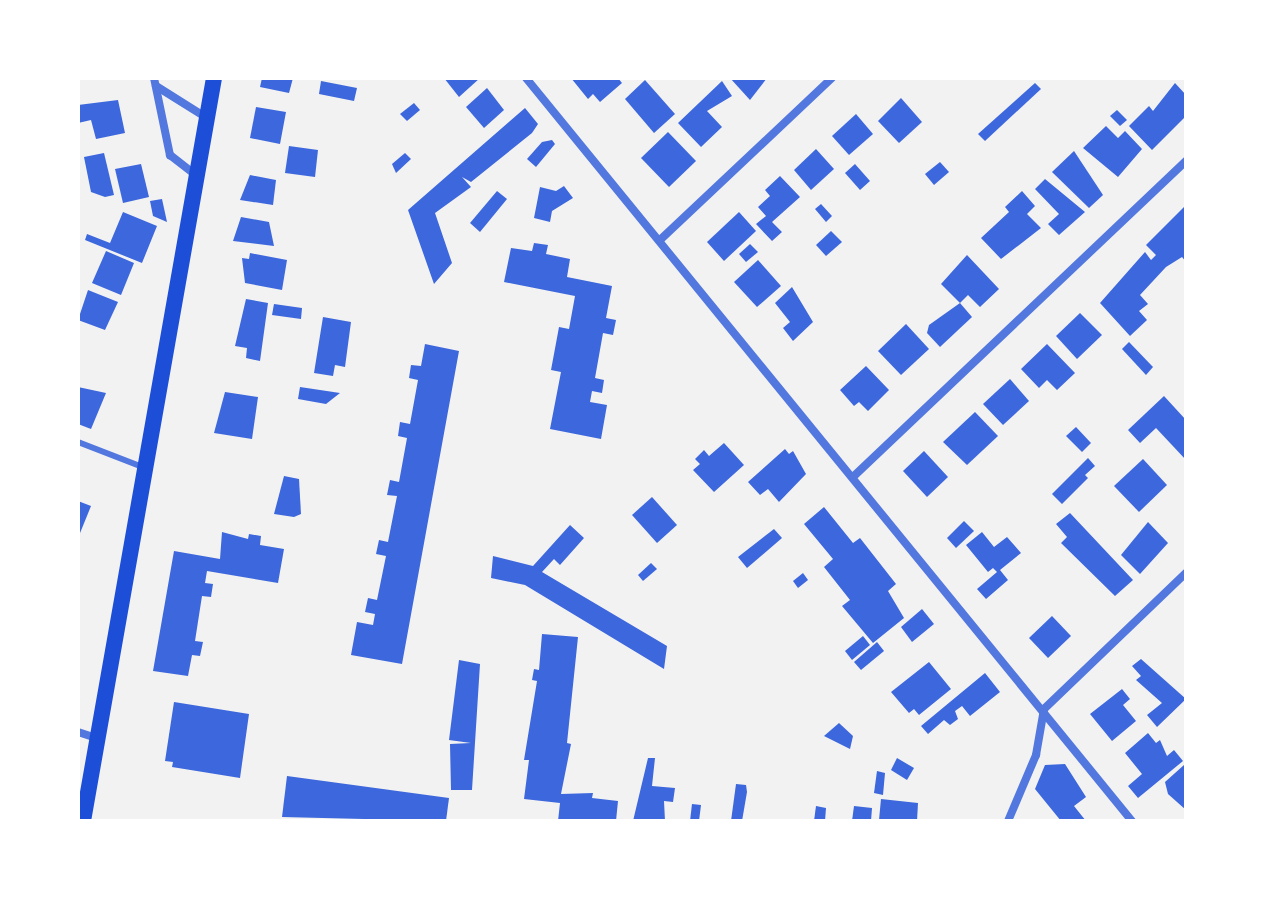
<!DOCTYPE html>
<html>
<head>
<meta charset="utf-8">
<style>
  body { margin:0 }
  #map { position:relative; width:1264px; height:899px; overflow:hidden; background:#f2f2f2; font-family:"Noto Serif",serif }
  div>[style] { position:absolute }
  .building>* { inset:0; background:#3d67dc }
  .service>* { height:6px; margin:-3px; padding:0 3px; transform-origin:3px; border-radius:3px; background:#5277de }
  .minor>* { height:8px; margin:-4px; padding:0 4px; transform-origin:4px; border-radius:4px; background:#5277de }
  .secondary>* { height:16px; margin:-8px; padding:0 8px; transform-origin:8px; border-radius:8px; background:#1d4ed8 }
  span { translate:-50% -50%; white-space:nowrap; text-align:center; line-height:1.15; -webkit-text-stroke:8px #fff; paint-order:stroke }
  .frame { position:absolute; inset:0; border:80px solid #fff; pointer-events:none }
</style>
</head>
<body>
<div id="map">
  <div class="building">
    <i style="clip-path:polygon(262px 78px,293px 78px,289px 93px,260px 87px)"></i>
    <i style="clip-path:polygon(444px 78px,480px 78px,459px 97px)"></i>
    <i style="clip-path:polygon(571px 78px,618px 78px,622px 83px,600px 102px,593px 94px,588px 99px)"></i>
    <i style="clip-path:polygon(730px 78px,767px 78px,750px 100px)"></i>
    <i style="clip-path:polygon(645px 80px,675px 114px,654px 133px,625px 99px)"></i>
    <i style="clip-path:polygon(321px 81px,357px 88px,354px 101px,319px 94px)"></i>
    <i style="clip-path:polygon(722px 81px,732px 96px,707px 111px,722px 127px,701px 147px,678px 123px)"></i>
    <i style="clip-path:polygon(1035px 83px,1041px 89px,985px 141px,978px 134px)"></i>
    <i style="clip-path:polygon(1175px 83px,1186px 95px,1186px 116px,1152px 150px,1129px 126px,1149px 106px,1153px 111px)"></i>
    <i style="clip-path:polygon(487px 88px,504px 110px,484px 128px,466px 107px)"></i>
    <i style="clip-path:polygon(901px 98px,922px 122px,899px 143px,878px 121px)"></i>
    <i style="clip-path:polygon(118px 100px,125px 133px,96px 139px,91px 120px,78px 123px,78px 105px)"></i>
    <i style="clip-path:polygon(414px 103px,420px 110px,407px 121px,400px 114px)"></i>
    <i style="clip-path:polygon(256px 107px,286px 112px,280px 144px,250px 138px)"></i>
    <i style="clip-path:polygon(525px 108px,538px 124px,532px 133px,471px 182px,462px 177px,471px 187px,435px 213px,452px 263px,434px 284px,408px 210px)"></i>
    <i style="clip-path:polygon(1117px 110px,1127px 120px,1120px 126px,1110px 116px)"></i>
    <i style="clip-path:polygon(856px 114px,873px 134px,849px 155px,832px 136px)"></i>
    <i style="clip-path:polygon(1106px 126px,1118px 138px,1125px 131px,1142px 149px,1118px 177px,1083px 148px)"></i>
    <i style="clip-path:polygon(668px 132px,696px 161px,669px 187px,641px 158px)"></i>
    <i style="clip-path:polygon(552px 140px,555px 144px,536px 167px,527px 159px,542px 142px)"></i>
    <i style="clip-path:polygon(289px 146px,318px 150px,315px 177px,285px 173px)"></i>
    <i style="clip-path:polygon(816px 149px,834px 169px,811px 190px,794px 170px)"></i>
    <i style="clip-path:polygon(1074px 151px,1103px 195px,1089px 208px,1052px 172px)"></i>
    <i style="clip-path:polygon(104px 153px,114px 195px,105px 197px,91px 192px,84px 157px)"></i>
    <i style="clip-path:polygon(405px 153px,411px 159px,396px 173px,392px 164px)"></i>
    <i style="clip-path:polygon(940px 162px,949px 172px,934px 185px,925px 174px)"></i>
    <i style="clip-path:polygon(141px 164px,149px 197px,123px 203px,115px 169px)"></i>
    <i style="clip-path:polygon(855px 164px,870px 181px,860px 190px,845px 173px)"></i>
    <i style="clip-path:polygon(250px 175px,276px 180px,273px 205px,240px 200px)"></i>
    <i style="clip-path:polygon(780px 176px,800px 197px,772px 222px,782px 232px,772px 241px,756px 224px,766px 216px,758px 207px,770px 196px,765px 190px)"></i>
    <i style="clip-path:polygon(1045px 179px,1085px 212px,1059px 235px,1048px 224px,1059px 214px,1035px 189px)"></i>
    <i style="clip-path:polygon(564px 186px,573px 198px,552px 211px,550px 222px,534px 218px,540px 187px,556px 191px)"></i>
    <i style="clip-path:polygon(497px 191px,507px 199px,480px 232px,470px 223px)"></i>
    <i style="clip-path:polygon(1022px 191px,1035px 206px,1027px 214px,1041px 228px,1001px 259px,981px 238px,1009px 212px,1005px 207px)"></i>
    <i style="clip-path:polygon(162px 199px,167px 222px,153px 216px,150px 201px)"></i>
    <i style="clip-path:polygon(821px 204px,832px 216px,826px 222px,815px 209px)"></i>
    <i style="clip-path:polygon(1186px 205px,1186px 262px,1182px 257px,1166px 267px,1140px 295px,1148px 304px,1139px 311px,1147px 320px,1130px 336px,1100px 303px,1145px 252px,1151px 260px,1156px 255px,1146px 245px)"></i>
    <i style="clip-path:polygon(123px 212px,157px 226px,142px 263px,85px 240px,87px 234px,110px 243px)"></i>
    <i style="clip-path:polygon(739px 212px,756px 231px,724px 261px,707px 242px)"></i>
    <i style="clip-path:polygon(241px 217px,269px 222px,274px 246px,233px 241px)"></i>
    <i style="clip-path:polygon(831px 231px,842px 242px,826px 256px,816px 245px)"></i>
    <i style="clip-path:polygon(534px 243px,548px 245px,546px 254px,570px 259px,567px 277px,612px 286px,606px 318px,616px 320px,613px 335px,603px 333px,595px 378px,604px 380px,602px 393px,592px 391px,590px 402px,607px 405px,601px 439px,550px 429px,561px 372px,551px 370px,559px 327px,569px 329px,575px 296px,504px 282px,511px 248px,532px 251px)"></i>
    <i style="clip-path:polygon(750px 244px,758px 252px,746px 262px,739px 254px)"></i>
    <i style="clip-path:polygon(106px 251px,134px 263px,121px 295px,92px 283px)"></i>
    <i style="clip-path:polygon(250px 253px,287px 260px,282px 290px,245px 283px,242px 258px,249px 259px)"></i>
    <i style="clip-path:polygon(967px 255px,999px 289px,980px 307px,968px 295px,960px 303px,941px 284px)"></i>
    <i style="clip-path:polygon(758px 260px,781px 286px,757px 307px,734px 282px)"></i>
    <i style="clip-path:polygon(792px 287px,813px 322px,793px 341px,783px 328px,790px 322px,775px 303px)"></i>
    <i style="clip-path:polygon(88px 290px,118px 302px,105px 330px,78px 320px)"></i>
    <i style="clip-path:polygon(246px 299px,268px 303px,260px 361px,246px 358px,247px 348px,235px 346px)"></i>
    <i style="clip-path:polygon(960px 303px,972px 317px,940px 347px,927px 333px,929px 325px)"></i>
    <i style="clip-path:polygon(274px 304px,302px 308px,301px 319px,272px 315px)"></i>
    <i style="clip-path:polygon(1080px 313px,1102px 335px,1077px 359px,1056px 336px)"></i>
    <i style="clip-path:polygon(323px 317px,351px 322px,345px 367px,335px 365px,333px 376px,314px 373px)"></i>
    <i style="clip-path:polygon(906px 324px,929px 349px,901px 375px,878px 351px)"></i>
    <i style="clip-path:polygon(1129px 342px,1153px 367px,1146px 375px,1122px 349px)"></i>
    <i style="clip-path:polygon(425px 344px,459px 351px,402px 664px,351px 655px,357px 622px,373px 625px,375px 614px,365px 612px,368px 598px,377px 600px,386px 556px,376px 554px,379px 540px,388px 542px,397px 496px,387px 495px,390px 480px,399px 482px,407px 438px,398px 436px,400px 422px,410px 424px,418px 380px,409px 378px,411px 365px,421px 366px)"></i>
    <i style="clip-path:polygon(1047px 344px,1075px 373px,1057px 390px,1047px 380px,1039px 388px,1021px 369px)"></i>
    <i style="clip-path:polygon(866px 366px,889px 390px,868px 411px,859px 402px,854px 406px,840px 390px)"></i>
    <i style="clip-path:polygon(1010px 379px,1029px 401px,1003px 425px,983px 404px)"></i>
    <i style="clip-path:polygon(78px 387px,106px 393px,91px 429px,78px 424px)"></i>
    <i style="clip-path:polygon(300px 387px,340px 393px,326px 404px,298px 399px)"></i>
    <i style="clip-path:polygon(225px 392px,258px 397px,252px 439px,214px 433px)"></i>
    <i style="clip-path:polygon(1164px 396px,1186px 420px,1186px 460px,1156px 428px,1140px 443px,1128px 430px)"></i>
    <i style="clip-path:polygon(975px 412px,998px 436px,967px 465px,943px 442px)"></i>
    <i style="clip-path:polygon(1076px 427px,1091px 443px,1082px 452px,1066px 436px)"></i>
    <i style="clip-path:polygon(724px 443px,744px 465px,714px 492px,693px 470px,700px 464px,695px 459px,704px 450px,709px 456px)"></i>
    <i style="clip-path:polygon(785px 449px,789px 454px,793px 451px,806px 474px,779px 502px,768px 489px,760px 495px,748px 482px)"></i>
    <i style="clip-path:polygon(924px 451px,948px 477px,927px 497px,903px 471px)"></i>
    <i style="clip-path:polygon(1088px 458px,1095px 466px,1085px 475px,1088px 478px,1062px 504px,1052px 494px)"></i>
    <i style="clip-path:polygon(1143px 459px,1167px 485px,1139px 512px,1114px 486px)"></i>
    <i style="clip-path:polygon(284px 476px,299px 479px,301px 514px,294px 517px,274px 514px)"></i>
    <i style="clip-path:polygon(652px 497px,677px 525px,657px 543px,632px 515px)"></i>
    <i style="clip-path:polygon(78px 501px,91px 506px,78px 538px)"></i>
    <i style="clip-path:polygon(824px 507px,853px 543px,860px 538px,896px 584px,888px 591px,904px 618px,873px 643px,842px 606px,850px 600px,824px 567px,833px 559px,804px 524px)"></i>
    <i style="clip-path:polygon(1070px 513px,1133px 580px,1115px 596px,1061px 543px,1067px 537px,1056px 524px)"></i>
    <i style="clip-path:polygon(964px 521px,974px 531px,956px 548px,947px 538px)"></i>
    <i style="clip-path:polygon(1148px 522px,1168px 543px,1140px 574px,1121px 555px)"></i>
    <i style="clip-path:polygon(570px 525px,584px 538px,560px 565px,554px 559px,542px 572px,667px 646px,664px 669px,525px 585px,491px 578px,493px 556px,533px 566px)"></i>
    <i style="clip-path:polygon(774px 529px,782px 538px,747px 568px,738px 557px)"></i>
    <i style="clip-path:polygon(222px 532px,248px 539px,249px 534px,261px 536px,260px 545px,284px 549px,278px 583px,207px 571px,205px 583px,213px 584px,211px 597px,202px 596px,195px 641px,203px 642px,200px 656px,192px 655px,188px 676px,153px 671px,174px 551px,220px 559px)"></i>
    <i style="clip-path:polygon(982px 532px,994px 547px,1007px 537px,1021px 553px,1000px 570px,1008px 580px,986px 599px,977px 589px,997px 572px,993px 568px,988px 572px,966px 545px)"></i>
    <i style="clip-path:polygon(651px 563px,657px 569px,643px 581px,638px 575px)"></i>
    <i style="clip-path:polygon(803px 573px,808px 580px,798px 588px,793px 581px)"></i>
    <i style="clip-path:polygon(922px 609px,934px 624px,912px 642px,901px 627px)"></i>
    <i style="clip-path:polygon(1052px 616px,1071px 636px,1048px 658px,1029px 638px)"></i>
    <i style="clip-path:polygon(542px 634px,578px 637px,567px 743px,571px 744px,561px 794px,593px 793px,592px 798px,618px 801px,616px 821px,558px 821px,560px 803px,524px 799px,529px 760px,524px 760px,537px 681px,532px 680px,534px 669px,539px 670px)"></i>
    <i style="clip-path:polygon(863px 636px,870px 645px,852px 660px,845px 651px)"></i>
    <i style="clip-path:polygon(877px 642px,884px 651px,861px 670px,854px 662px)"></i>
    <i style="clip-path:polygon(1141px 659px,1186px 699px,1157px 727px,1147px 715px,1162px 703px,1136px 680px,1141px 676px,1132px 666px)"></i>
    <i style="clip-path:polygon(459px 660px,480px 664px,472px 790px,451px 790px,450px 744px,471px 743px,449px 740px)"></i>
    <i style="clip-path:polygon(929px 662px,951px 689px,919px 715px,914px 709px,909px 713px,891px 692px)"></i>
    <i style="clip-path:polygon(985px 673px,1000px 692px,970px 716px,962px 706px,955px 711px,958px 719px,950px 725px,944px 720px,928px 734px,921px 726px)"></i>
    <i style="clip-path:polygon(1122px 689px,1130px 699px,1123px 705px,1136px 721px,1112px 741px,1090px 714px)"></i>
    <i style="clip-path:polygon(174px 702px,249px 714px,240px 778px,172px 767px,173px 762px,165px 761px)"></i>
    <i style="clip-path:polygon(839px 723px,853px 736px,850px 749px,824px 736px)"></i>
    <i style="clip-path:polygon(1148px 733px,1156px 743px,1160px 740px,1167px 756px,1174px 750px,1183px 761px,1138px 798px,1128px 786px,1142px 774px,1125px 753px)"></i>
    <i style="clip-path:polygon(648px 758px,655px 758px,652px 786px,675px 788px,673px 802px,664px 801px,665px 821px,633px 821px)"></i>
    <i style="clip-path:polygon(897px 758px,914px 768px,907px 780px,891px 770px)"></i>
    <i style="clip-path:polygon(1065px 764px,1086px 797px,1074px 806px,1086px 821px,1061px 821px,1035px 789px,1045px 765px)"></i>
    <i style="clip-path:polygon(1184px 765px,1186px 767px,1186px 810px,1168px 794px,1165px 782px)"></i>
    <i style="clip-path:polygon(877px 771px,885px 773px,883px 795px,874px 793px)"></i>
    <i style="clip-path:polygon(287px 776px,449px 798px,446px 821px,282px 817px)"></i>
    <i style="clip-path:polygon(736px 784px,746px 785px,747px 792px,742px 821px,731px 821px)"></i>
    <i style="clip-path:polygon(881px 799px,918px 803px,917px 821px,879px 820px)"></i>
    <i style="clip-path:polygon(692px 804px,701px 805px,699px 821px,690px 821px)"></i>
    <i style="clip-path:polygon(816px 806px,826px 808px,825px 821px,814px 821px)"></i>
    <i style="clip-path:polygon(854px 806px,872px 808px,871px 821px,852px 821px)"></i>
  </div>
  <div class="service">
    <i style="left:78px;top:442px;width:72px;rotate:21.2deg"></i>
  </div>
  <div class="minor">
    <i style="left:154px;top:78px;width:79px;rotate:78.3deg"></i>
    <i style="left:170px;top:155px;width:34px;rotate:38deg"></i>
    <i style="left:526px;top:78px;width:959px;rotate:50.8deg"></i>
    <i style="left:156px;top:86px;width:60px;rotate:32.1deg"></i>
    <i style="left:660px;top:240px;width:236px;rotate:-43.3deg"></i>
    <i style="left:854px;top:476px;width:458px;rotate:-43.5deg"></i>
    <i style="left:1044px;top:709px;width:197px;rotate:-43.8deg"></i>
    <i style="left:78px;top:732px;width:20px;rotate:18deg"></i>
    <i style="left:1008px;top:821px;width:72px;rotate:-67deg"></i>
    <i style="left:1036px;top:755px;width:47px;rotate:-80.1deg"></i>
  </div>
  <div class="secondary">
    <i style="left:83px;top:821px;width:754px;rotate:-80deg"></i>
  </div>
  <div class="frame"></div>
</div>
</body>
</html>
